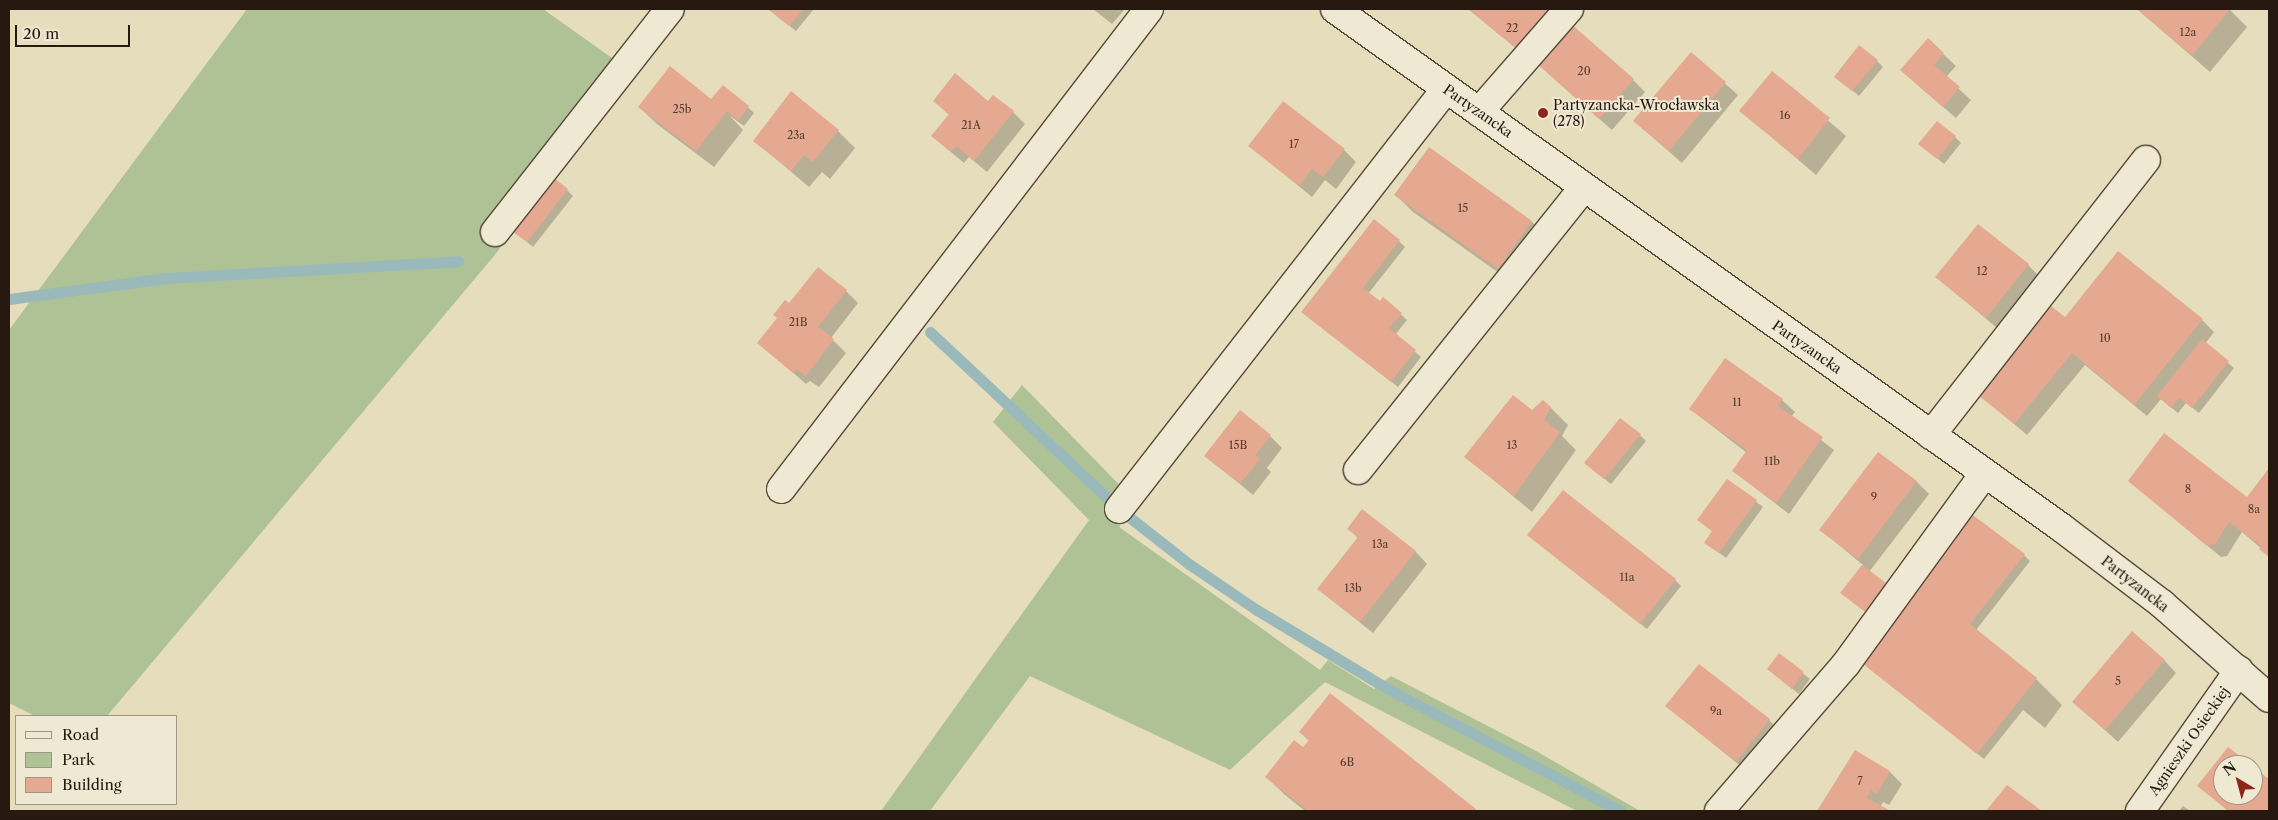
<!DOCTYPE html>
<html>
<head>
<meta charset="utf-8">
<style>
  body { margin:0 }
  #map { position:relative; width:2278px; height:820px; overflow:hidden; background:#e6ddbc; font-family:"Libre Caslon Text",serif }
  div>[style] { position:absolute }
  .green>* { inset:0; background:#afc296 }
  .shadow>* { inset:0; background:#0003 }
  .stream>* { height:11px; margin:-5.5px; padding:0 5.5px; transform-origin:5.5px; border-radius:5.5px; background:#9ab9bb }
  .building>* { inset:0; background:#e4a990 }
  .roads { filter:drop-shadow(1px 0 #574a3b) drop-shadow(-1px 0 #574a3b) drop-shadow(0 1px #574a3b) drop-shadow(0 -1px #574a3b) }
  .minor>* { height:28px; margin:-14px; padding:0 14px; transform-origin:14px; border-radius:14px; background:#efe9d3 }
  .secondary>* { height:28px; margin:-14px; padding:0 14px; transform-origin:14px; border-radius:14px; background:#efe9d3 }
  .dots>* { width:14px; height:14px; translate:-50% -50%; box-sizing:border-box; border:2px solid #efe9d3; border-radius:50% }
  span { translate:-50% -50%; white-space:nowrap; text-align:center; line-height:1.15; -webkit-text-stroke:4px #efe9d3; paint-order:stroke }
  .number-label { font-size:11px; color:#563d30 }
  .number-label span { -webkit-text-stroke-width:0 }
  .poi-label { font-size:14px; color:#271910 }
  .left { translate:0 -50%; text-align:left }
  .street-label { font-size:14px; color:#271910 }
  .frame { position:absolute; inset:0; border:10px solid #271910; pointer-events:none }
  .legend { position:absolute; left:15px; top:715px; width:162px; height:90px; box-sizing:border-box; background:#efe9d3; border:1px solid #9f9685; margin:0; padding:6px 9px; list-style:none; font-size:15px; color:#271910 }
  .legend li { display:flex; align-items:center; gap:10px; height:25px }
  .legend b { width:25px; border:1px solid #9f9685 }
  .north { position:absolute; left:2213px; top:755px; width:50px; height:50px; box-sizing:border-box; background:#efe9d3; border:1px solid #9f9685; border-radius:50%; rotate:323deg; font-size:14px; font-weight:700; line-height:20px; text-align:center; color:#271910 }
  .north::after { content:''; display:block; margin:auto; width:18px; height:22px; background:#8f2418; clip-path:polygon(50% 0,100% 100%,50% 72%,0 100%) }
  .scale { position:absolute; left:15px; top:25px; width:115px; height:22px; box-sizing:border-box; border:2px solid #271910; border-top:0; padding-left:6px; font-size:15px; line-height:18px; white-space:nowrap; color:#271910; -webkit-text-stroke:4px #efe9d3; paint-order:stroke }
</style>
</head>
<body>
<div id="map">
  <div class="green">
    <i style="clip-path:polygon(247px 9px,543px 9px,633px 73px,494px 256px,107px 716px,35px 716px,9px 703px,9px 330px)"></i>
    <i style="clip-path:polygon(1022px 385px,1137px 503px,1119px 527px,1320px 670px,1328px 660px,1374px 689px,1391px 676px,1536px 751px,1640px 811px,1577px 811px,1325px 682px,1230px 770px,1030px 676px,930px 811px,881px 811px,1089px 520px,993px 422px)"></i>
  </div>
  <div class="shadow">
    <i style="clip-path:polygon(768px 9px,814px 9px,796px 31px)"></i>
    <i style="clip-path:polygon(1093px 9px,1125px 9px,1112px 24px)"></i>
    <i style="clip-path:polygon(1468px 9px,1548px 9px,1560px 21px,1529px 59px)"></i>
    <i style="clip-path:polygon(2137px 9px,2229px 9px,2247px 27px,2210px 72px)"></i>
    <i style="clip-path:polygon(1928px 40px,1956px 66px,1946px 77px,1971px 100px,1956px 118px,1914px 82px)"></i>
    <i style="clip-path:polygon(1691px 54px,1738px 95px,1682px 163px,1634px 121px)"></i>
    <i style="clip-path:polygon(1877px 61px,1883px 67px,1859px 96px,1836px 77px)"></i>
    <i style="clip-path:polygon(1773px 73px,1846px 136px,1816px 175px,1741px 111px)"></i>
    <i style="clip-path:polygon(1549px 74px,1633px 80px,1645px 92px,1612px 130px)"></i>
    <i style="clip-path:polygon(711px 101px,748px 107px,754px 113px,744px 126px,730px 116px,743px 130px,714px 167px,657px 124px,639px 107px)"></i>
    <i style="clip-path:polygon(935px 101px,989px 102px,1013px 112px,1025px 124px,987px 172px,969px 157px,964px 163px,932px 136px,949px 115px)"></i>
    <i style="clip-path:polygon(838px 131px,855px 148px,830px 179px,822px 172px,809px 187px,755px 141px)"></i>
    <i style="clip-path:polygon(1955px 137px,1961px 143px,1944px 164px,1926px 149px)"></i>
    <i style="clip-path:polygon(1250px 146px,1344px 150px,1356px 162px,1336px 189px,1325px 180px,1312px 197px)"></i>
    <i style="clip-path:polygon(1429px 149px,1532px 222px,1549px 239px,1516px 285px,1413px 212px,1396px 195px)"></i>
    <i style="clip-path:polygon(567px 190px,573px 196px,533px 247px,515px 232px)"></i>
    <i style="clip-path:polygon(1399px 241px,1405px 247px,1368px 294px,1380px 303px,1383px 299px,1407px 320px,1395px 335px,1421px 357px,1398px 387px,1309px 318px)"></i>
    <i style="clip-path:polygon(2118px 252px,2202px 320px,2214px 332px,2205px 344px,2234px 368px,2199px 413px,2186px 403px,2178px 413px,2161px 399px,2147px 416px,2085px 365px,2027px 435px,1980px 395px,2065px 319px)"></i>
    <i style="clip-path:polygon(2028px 265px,2045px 282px,2004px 334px,1937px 277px)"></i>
    <i style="clip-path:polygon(846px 291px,858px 303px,831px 338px,846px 353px,819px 387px,810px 381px,806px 384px,759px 343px,789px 305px)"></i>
    <i style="clip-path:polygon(1725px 359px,1782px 400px,1795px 412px,1791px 417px,1834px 450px,1789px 514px,1733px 471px,1747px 453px,1690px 409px)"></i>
    <i style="clip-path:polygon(1550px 407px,1568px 425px,1562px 436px,1576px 450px,1532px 512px,1466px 457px,1532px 412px)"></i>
    <i style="clip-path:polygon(1640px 435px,1646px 441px,1611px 484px,1592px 469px)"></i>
    <i style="clip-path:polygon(1270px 436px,1282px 448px,1267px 468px,1271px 472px,1253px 495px,1206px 456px)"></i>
    <i style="clip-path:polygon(2269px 470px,2269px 555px,2242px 532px,2227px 556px,2221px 557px,2130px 481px,2247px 499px)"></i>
    <i style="clip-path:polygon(1728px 480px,1763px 507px,1726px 558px,1706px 543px,1713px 532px,1699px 520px)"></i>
    <i style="clip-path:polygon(1916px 481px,1929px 494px,1869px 572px,1842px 593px,1863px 565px,1821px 530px)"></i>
    <i style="clip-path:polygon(1349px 529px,1415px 551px,1427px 564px,1373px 633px,1318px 589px,1358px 538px)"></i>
    <i style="clip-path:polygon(1535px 541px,1675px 580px,1681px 586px,1647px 629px)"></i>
    <i style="clip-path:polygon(2024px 555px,2030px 561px,1976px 630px,2036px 679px,2062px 705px,2045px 728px,2023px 710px,1984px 759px,1859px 660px)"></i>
    <i style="clip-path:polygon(1779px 654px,1810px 679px,1799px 694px,1768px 669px)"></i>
    <i style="clip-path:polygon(2164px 660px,2176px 673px,2118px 742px,2074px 702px)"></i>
    <i style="clip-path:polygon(1330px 695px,1476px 810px,1477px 811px,1305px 811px,1284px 794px,1266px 777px,1303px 749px,1309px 741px,1300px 732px)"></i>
    <i style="clip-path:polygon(1667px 706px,1769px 720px,1781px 732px,1749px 773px)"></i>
    <i style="clip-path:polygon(2229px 749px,2249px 765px,2223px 765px,2223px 795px,2253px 795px,2253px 768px,2269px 781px,2269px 811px,2228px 811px,2199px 786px)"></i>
    <i style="clip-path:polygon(1856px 752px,1890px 772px,1902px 784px,1889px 805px,1883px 802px,1880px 807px,1888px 811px,1819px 811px)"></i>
    <i style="clip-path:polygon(2007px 787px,2039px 811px,1988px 811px)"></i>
    <i style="clip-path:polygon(2183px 806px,2190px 811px,2179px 811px)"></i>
  </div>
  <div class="stream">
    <i style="left:9px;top:299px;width:159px;rotate:-7.6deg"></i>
    <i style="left:167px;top:278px;width:292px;rotate:-3.3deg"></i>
    <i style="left:930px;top:332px;width:259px;rotate:43.1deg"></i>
    <i style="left:1119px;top:509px;width:89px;rotate:38.2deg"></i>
    <i style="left:1189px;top:564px;width:82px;rotate:34.1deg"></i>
    <i style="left:1257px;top:610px;width:153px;rotate:31.1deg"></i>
    <i style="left:1388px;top:689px;width:262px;rotate:27.7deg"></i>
  </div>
  <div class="building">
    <i style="clip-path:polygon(768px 9px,803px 9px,789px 26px)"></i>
    <i style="clip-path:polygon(1468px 9px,1548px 9px,1516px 48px)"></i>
    <i style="clip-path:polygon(2137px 9px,2230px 9px,2192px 56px)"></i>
    <i style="clip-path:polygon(1570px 23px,1634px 79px,1599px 119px,1535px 62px)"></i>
    <i style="clip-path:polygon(1928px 38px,1944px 53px,1934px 65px,1960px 87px,1943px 107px,1900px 70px)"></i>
    <i style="clip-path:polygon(1859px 45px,1878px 60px,1852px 91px,1834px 77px)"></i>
    <i style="clip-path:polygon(1691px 52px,1726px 82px,1669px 151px,1633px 121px)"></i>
    <i style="clip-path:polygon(670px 66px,711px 99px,723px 85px,749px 106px,738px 121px,727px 111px,696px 151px,638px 107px)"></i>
    <i style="clip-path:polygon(1772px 71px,1830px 118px,1798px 159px,1739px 111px)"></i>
    <i style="clip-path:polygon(955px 73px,988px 101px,993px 95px,1014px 111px,974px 161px,956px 146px,951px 152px,931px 136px,949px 114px,933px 101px)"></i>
    <i style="clip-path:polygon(791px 91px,839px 130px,813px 162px,804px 155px,791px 171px,753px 141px)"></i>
    <i style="clip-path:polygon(1283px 101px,1345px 149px,1323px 177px,1312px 169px,1299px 186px,1248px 146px)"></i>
    <i style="clip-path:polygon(1937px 121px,1956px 136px,1937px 159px,1918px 144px)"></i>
    <i style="clip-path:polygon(1429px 147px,1532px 221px,1498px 269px,1394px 195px)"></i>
    <i style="clip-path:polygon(555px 179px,568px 189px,527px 242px,513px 232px)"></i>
    <i style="clip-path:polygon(1374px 219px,1400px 240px,1363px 288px,1380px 301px,1383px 297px,1402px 313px,1389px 328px,1416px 350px,1391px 382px,1301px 312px)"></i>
    <i style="clip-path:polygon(1978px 224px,2029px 264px,1986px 318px,1935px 277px)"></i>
    <i style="clip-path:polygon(2118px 251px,2203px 319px,2134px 405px,2072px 353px,2014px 424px,1978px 395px,2051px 306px,2065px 317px)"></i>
    <i style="clip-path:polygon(818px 267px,847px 290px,818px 327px,834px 339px,806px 376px,797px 369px,793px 373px,757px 343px,777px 318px,773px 315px,785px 300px,789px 303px)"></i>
    <i style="clip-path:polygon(2202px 339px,2229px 361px,2192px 408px,2179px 398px,2171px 408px,2157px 396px)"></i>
    <i style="clip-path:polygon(1725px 358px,1783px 399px,1778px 406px,1823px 437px,1776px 503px,1732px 471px,1747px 450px,1689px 409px)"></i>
    <i style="clip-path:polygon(1513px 395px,1532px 410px,1543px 400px,1551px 407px,1544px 420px,1560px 432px,1514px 496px,1464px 457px)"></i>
    <i style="clip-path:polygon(1240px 410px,1271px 435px,1255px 455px,1260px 459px,1240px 484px,1204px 456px)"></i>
    <i style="clip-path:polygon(1620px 418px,1641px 434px,1604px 479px,1584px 463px)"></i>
    <i style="clip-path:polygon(2164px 433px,2247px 497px,2269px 468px,2269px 557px,2259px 549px,2261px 546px,2229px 522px,2215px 544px,2207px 546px,2128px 481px)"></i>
    <i style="clip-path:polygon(1878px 452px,1917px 481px,1858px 559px,1819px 530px)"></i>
    <i style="clip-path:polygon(1727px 479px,1757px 500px,1719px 553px,1704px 543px,1712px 531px,1697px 520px)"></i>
    <i style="clip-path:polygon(1563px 490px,1676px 579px,1640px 624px,1527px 535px)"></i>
    <i style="clip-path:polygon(1362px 509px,1416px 551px,1360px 622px,1317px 589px,1358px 537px,1347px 529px)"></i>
    <i style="clip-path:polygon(1970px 513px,2025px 554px,1970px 624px,2037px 678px,1977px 754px,1858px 660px)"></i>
    <i style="clip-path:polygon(1862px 565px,1894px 589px,1872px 617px,1840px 593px)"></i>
    <i style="clip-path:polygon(2132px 631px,2165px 660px,2105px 730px,2072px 702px)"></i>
    <i style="clip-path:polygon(1779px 653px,1804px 672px,1792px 689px,1767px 669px)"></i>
    <i style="clip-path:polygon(1699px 664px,1770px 719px,1736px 762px,1665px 706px)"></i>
    <i style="clip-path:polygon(1330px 693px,1476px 809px,1474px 811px,1308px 811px,1265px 777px,1294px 740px,1303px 747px,1309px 740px,1299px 732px)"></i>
    <i style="clip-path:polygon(2228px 747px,2251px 765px,2223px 765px,2223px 795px,2253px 795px,2253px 767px,2269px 779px,2269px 811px,2229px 811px,2197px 786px)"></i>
    <i style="clip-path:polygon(1855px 750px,1890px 771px,1877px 794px,1871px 790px,1867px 798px,1891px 811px,1817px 811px)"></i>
    <i style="clip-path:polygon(2007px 785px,2042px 811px,1986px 811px)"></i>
  </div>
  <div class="roads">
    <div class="minor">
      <i style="left:1479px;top:112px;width:137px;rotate:-48.9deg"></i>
      <i style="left:495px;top:232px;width:283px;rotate:-51.9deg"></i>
      <i style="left:1931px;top:435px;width:349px;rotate:-52deg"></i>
      <i style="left:1358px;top:470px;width:362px;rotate:-51.4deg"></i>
      <i style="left:781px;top:489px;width:605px;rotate:-52.52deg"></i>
      <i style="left:1119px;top:509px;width:532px;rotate:-52.1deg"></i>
      <i style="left:1719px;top:811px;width:194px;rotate:-49.2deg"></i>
      <i style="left:1846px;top:664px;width:236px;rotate:-54deg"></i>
      <i style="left:2140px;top:811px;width:172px;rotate:-54.9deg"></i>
    </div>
    <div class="secondary">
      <i style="left:1335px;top:9px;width:893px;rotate:35.52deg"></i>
      <i style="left:2062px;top:528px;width:126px;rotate:37.2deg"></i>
      <i style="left:2162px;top:604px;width:142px;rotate:41.3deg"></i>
    </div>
  </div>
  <div class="dots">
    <i style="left:1543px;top:113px;background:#8f2418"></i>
  </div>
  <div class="number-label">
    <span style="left:1512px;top:28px">22</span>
    <span style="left:2188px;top:32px">12a</span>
    <span style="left:1584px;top:71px">20</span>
    <span style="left:682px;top:109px">25b</span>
    <span style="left:1785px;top:115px">16</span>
    <span style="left:971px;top:125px">21A</span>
    <span style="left:796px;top:135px">23a</span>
    <span style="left:1294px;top:144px">17</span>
    <span style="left:1463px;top:208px">15</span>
    <span style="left:1982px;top:271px">12</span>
    <span style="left:798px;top:322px">21B</span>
    <span style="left:2105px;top:338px">10</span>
    <span style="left:1737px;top:402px">11</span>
    <span style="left:1238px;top:445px">15B</span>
    <span style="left:1512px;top:445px">13</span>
    <span style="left:1772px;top:461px">11b</span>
    <span style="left:2188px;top:489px">8</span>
    <span style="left:1874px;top:497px">9</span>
    <span style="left:2254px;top:509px">8a</span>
    <span style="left:1380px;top:544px">13a</span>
    <span style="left:1627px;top:577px">11a</span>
    <span style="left:1353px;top:588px">13b</span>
    <span style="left:2118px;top:681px">5</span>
    <span style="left:1716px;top:711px">9a</span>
    <span style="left:1347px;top:762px">6B</span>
    <span style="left:1860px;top:781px">7</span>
  </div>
  <div class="poi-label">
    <span class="left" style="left:1553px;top:113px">Partyzancka-Wrocławska<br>(278)</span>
  </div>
  <div class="street-label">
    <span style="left:1478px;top:111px;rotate:35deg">Partyzancka</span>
    <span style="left:1807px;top:347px;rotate:35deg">Partyzancka</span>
    <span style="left:2135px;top:584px;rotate:38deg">Partyzancka</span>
    <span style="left:2189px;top:741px;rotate:-55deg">Agnieszki Osieckiej</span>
  </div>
  <div class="frame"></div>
  <ul class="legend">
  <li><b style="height:6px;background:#efe9d3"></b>Road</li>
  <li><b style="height:14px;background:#afc296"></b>Park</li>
  <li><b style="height:14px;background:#e4a990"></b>Building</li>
  </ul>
  <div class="north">N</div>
  <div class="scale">20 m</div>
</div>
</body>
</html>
